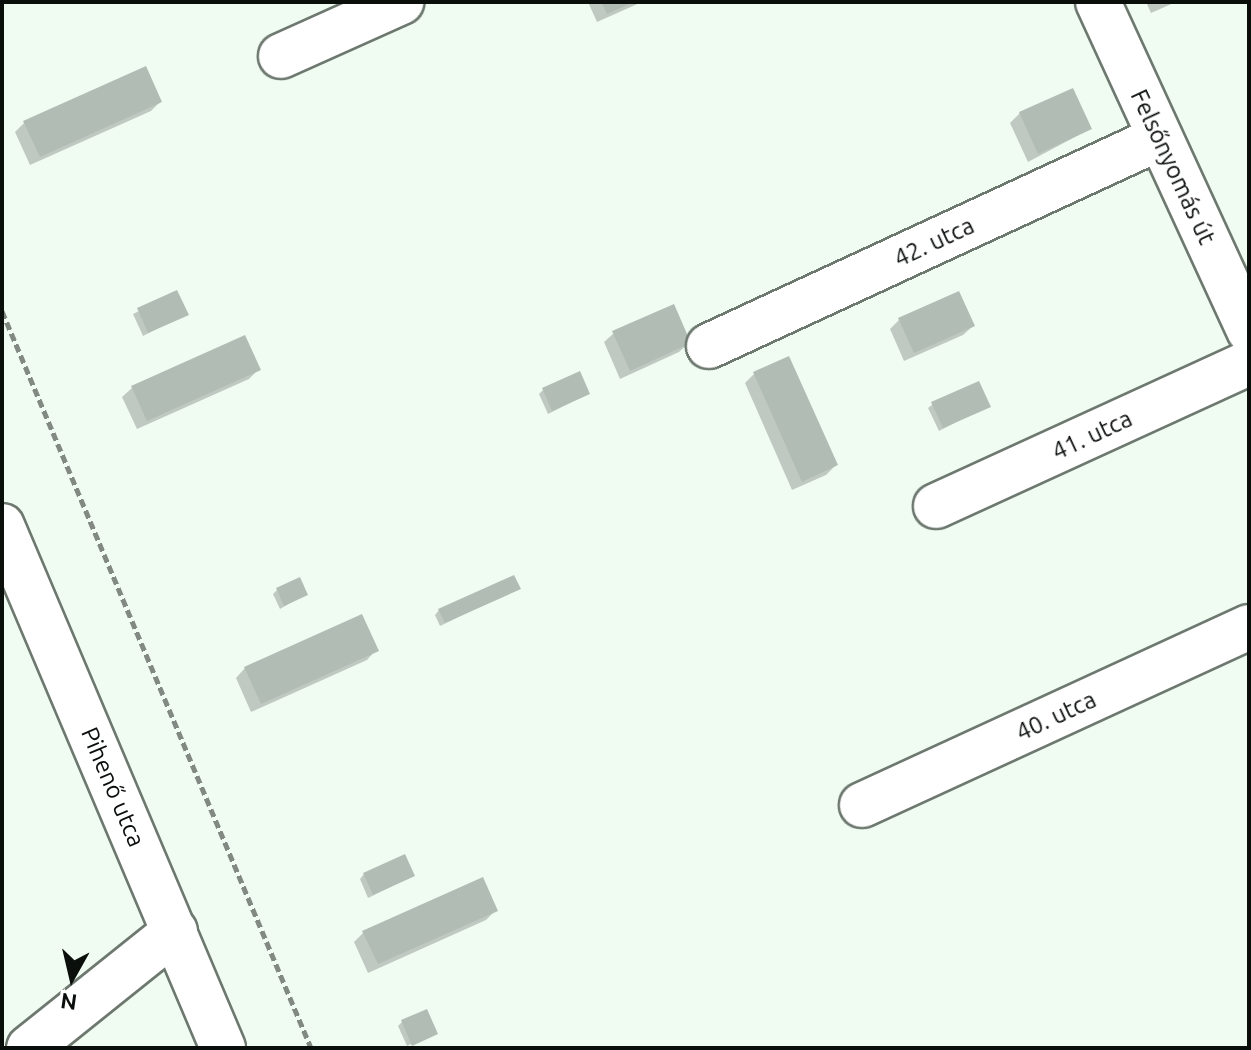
<!DOCTYPE html>
<html>
<head>
<meta charset="utf-8">
<style>
  body { margin:0 }
  #map { position:relative; width:1251px; height:1050px; overflow:hidden; background:#f0fcf2; font-family:Ubuntu,sans-serif }
  div>[style] { position:absolute }
  .shadow>* { inset:0; background:#0003 }
  .building>* { inset:0; background:#b1bdb4 }
  .path>* { height:5px; margin-top:-2.5px; transform-origin:0; background:repeating-linear-gradient(90deg,#818982 0 8px,transparent 0 12px) }
  .roads { filter:drop-shadow(2px 0 #6d786f) drop-shadow(-2px 0 #6d786f) drop-shadow(0 2px #6d786f) drop-shadow(0 -2px #6d786f) }
  .minor>* { height:44px; margin:-22px; padding:0 22px; transform-origin:22px; border-radius:22px; background:#fff }
  span { translate:-50% -50%; white-space:nowrap; text-align:center; line-height:1.15; -webkit-text-stroke:8px #fff; paint-order:stroke }
  .street-label { font-size:24px; color:#0b0f0c }
  .frame { position:absolute; inset:0; border:4px solid #0b0f0c; pointer-events:none }
  .north { position:absolute; left:32px; top:938px; width:80px; height:80px; -webkit-text-stroke:6px #fff; paint-order:stroke; rotate:188deg; font-size:22px; font-weight:700; line-height:32px; text-align:center; color:#0b0f0c }
  .north::after { content:''; display:block; margin:auto; width:28px; height:36px; background:#0b0f0c; clip-path:polygon(50% 0,100% 100%,50% 72%,0 100%) }
</style>
</head>
<body>
<div id="map">
  <div class="shadow">
    <i style="clip-path:polygon(588px 2px,642px 2px,597px 22px)"></i>
    <i style="clip-path:polygon(1146px 2px,1176px 2px,1151px 13px)"></i>
    <i style="clip-path:polygon(160px 102px,151px 111px,30px 165px,15px 132px,25px 122px)"></i>
    <i style="clip-path:polygon(1020px 113px,1090px 129px,1028px 162px,1010px 123px)"></i>
    <i style="clip-path:polygon(176px 293px,186px 314px,143px 336px,133px 314px)"></i>
    <i style="clip-path:polygon(899px 320px,973px 326px,963px 335px,904px 361px,890px 329px)"></i>
    <i style="clip-path:polygon(614px 333px,689px 343px,679px 352px,620px 379px,604px 342px)"></i>
    <i style="clip-path:polygon(259px 369px,249px 379px,137px 429px,122px 397px,132px 388px)"></i>
    <i style="clip-path:polygon(754px 374px,836px 465px,826px 475px,792px 490px,745px 383px)"></i>
    <i style="clip-path:polygon(543px 390px,588px 394px,548px 414px,539px 394px)"></i>
    <i style="clip-path:polygon(933px 404px,988px 406px,939px 431px,928px 408px)"></i>
    <i style="clip-path:polygon(518px 588px,440px 626px,435px 615px,439px 610px)"></i>
    <i style="clip-path:polygon(277px 590px,306px 594px,280px 609px,273px 594px)"></i>
    <i style="clip-path:polygon(376px 650px,367px 660px,251px 712px,236px 678px,245px 668px)"></i>
    <i style="clip-path:polygon(364px 874px,413px 876px,368px 898px,360px 879px)"></i>
    <i style="clip-path:polygon(496px 910px,486px 920px,368px 973px,354px 942px,364px 932px)"></i>
    <i style="clip-path:polygon(402px 1022px,434px 1033px,407px 1046px,398px 1026px)"></i>
  </div>
  <div class="building">
    <i style="clip-path:polygon(601px 2px,634px 2px,607px 14px)"></i>
    <i style="clip-path:polygon(146px 66px,162px 102px,40px 157px,23px 121px)"></i>
    <i style="clip-path:polygon(1073px 88px,1092px 129px,1038px 154px,1019px 112px)"></i>
    <i style="clip-path:polygon(177px 290px,189px 315px,148px 333px,137px 308px)"></i>
    <i style="clip-path:polygon(959px 291px,975px 326px,914px 353px,898px 318px)"></i>
    <i style="clip-path:polygon(674px 304px,691px 343px,630px 371px,612px 331px)"></i>
    <i style="clip-path:polygon(245px 335px,261px 370px,147px 421px,131px 386px)"></i>
    <i style="clip-path:polygon(789px 356px,838px 465px,802px 482px,753px 372px)"></i>
    <i style="clip-path:polygon(580px 371px,590px 394px,552px 411px,542px 388px)"></i>
    <i style="clip-path:polygon(979px 381px,991px 407px,943px 428px,931px 402px)"></i>
    <i style="clip-path:polygon(514px 575px,521px 589px,445px 623px,438px 609px)"></i>
    <i style="clip-path:polygon(300px 577px,308px 595px,284px 606px,276px 588px)"></i>
    <i style="clip-path:polygon(362px 614px,379px 651px,261px 704px,244px 667px)"></i>
    <i style="clip-path:polygon(405px 854px,415px 876px,373px 895px,363px 873px)"></i>
    <i style="clip-path:polygon(483px 877px,498px 911px,378px 964px,362px 931px)"></i>
    <i style="clip-path:polygon(427px 1009px,438px 1034px,412px 1046px,401px 1020px)"></i>
  </div>
  <div class="path">
    <i style="left:2px;top:311px;width:799px;rotate:67.25deg"></i>
  </div>
  <div class="roads">
    <div class="minor">
      <i style="left:1098px;top:2px;width:362px;rotate:65.3deg"></i>
      <i style="left:281px;top:56px;width:132px;rotate:-24.2deg"></i>
      <i style="left:709px;top:346px;width:494px;rotate:-24.8deg"></i>
      <i style="left:936px;top:506px;width:344px;rotate:-24.6deg"></i>
      <i style="left:2px;top:526px;width:567px;rotate:67.05deg"></i>
      <i style="left:862px;top:805px;width:426px;rotate:-24.7deg"></i>
      <i style="left:29px;top:1048px;width:187px;rotate:-38.7deg"></i>
    </div>
  </div>
  <div class="street-label">
    <span style="left:1173px;top:167px;rotate:65deg">Felsőnyomás út</span>
    <span style="left:934px;top:242px;rotate:-25deg">42. utca</span>
    <span style="left:1092px;top:435px;rotate:-25deg">41. utca</span>
    <span style="left:1056px;top:716px;rotate:-25deg">40. utca</span>
    <span style="left:113px;top:787px;rotate:67deg">Pihenő utca</span>
  </div>
  <div class="frame"></div>
  <div class="north">N</div>
</div>
</body>
</html>
